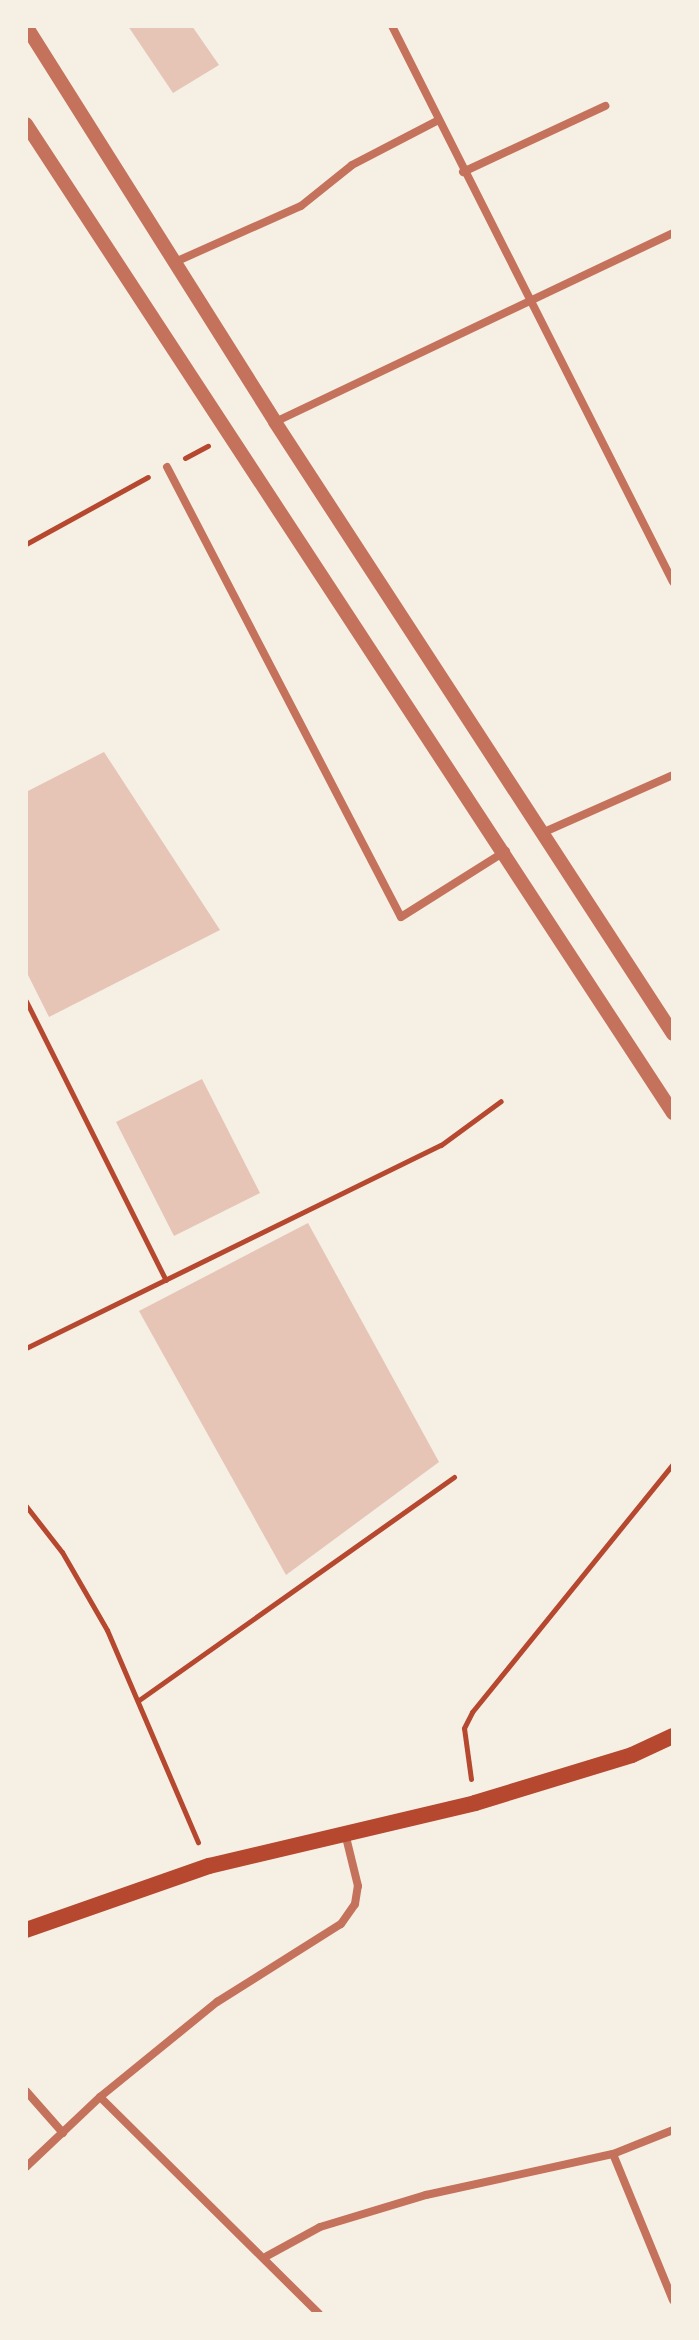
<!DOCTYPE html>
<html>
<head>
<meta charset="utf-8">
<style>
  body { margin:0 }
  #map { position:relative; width:699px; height:2340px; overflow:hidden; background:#f6efe4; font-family:Karla,sans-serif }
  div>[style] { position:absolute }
  .building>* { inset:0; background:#e6c5b7 }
  .path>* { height:5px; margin:-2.5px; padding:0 2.5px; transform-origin:2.5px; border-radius:2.5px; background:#b5482f }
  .minor>* { height:8px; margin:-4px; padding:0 4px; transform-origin:4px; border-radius:4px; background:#c5725c }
  .tertiary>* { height:14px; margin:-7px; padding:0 7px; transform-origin:7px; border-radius:7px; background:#c5725c }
  .secondary>* { height:16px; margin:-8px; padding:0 8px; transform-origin:8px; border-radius:8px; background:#b5482f }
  span { translate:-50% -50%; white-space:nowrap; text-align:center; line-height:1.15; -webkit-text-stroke:6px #f6efe4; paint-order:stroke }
  .frame { position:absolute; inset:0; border:28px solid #f6efe4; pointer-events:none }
</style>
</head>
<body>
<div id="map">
  <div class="building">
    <i style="clip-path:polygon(128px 26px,192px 26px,219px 65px,173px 93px)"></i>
    <i style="clip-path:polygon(104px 752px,220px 930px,49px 1017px,26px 971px,26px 792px)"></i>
    <i style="clip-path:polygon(202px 1079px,260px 1193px,174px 1236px,116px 1122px)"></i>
    <i style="clip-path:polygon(308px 1223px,439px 1462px,286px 1575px,139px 1311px)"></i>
  </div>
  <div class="path">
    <i style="left:185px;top:458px;width:26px;rotate:-28deg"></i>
    <i style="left:26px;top:544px;width:139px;rotate:-28.8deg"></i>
    <i style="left:26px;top:1001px;width:312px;rotate:63.4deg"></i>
    <i style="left:26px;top:1348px;width:462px;rotate:-26.1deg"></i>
    <i style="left:441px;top:1145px;width:74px;rotate:-36.3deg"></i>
    <i style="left:26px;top:1506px;width:58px;rotate:52deg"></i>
    <i style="left:62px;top:1552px;width:90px;rotate:60deg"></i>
    <i style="left:107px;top:1630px;width:231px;rotate:66.8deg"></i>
    <i style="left:139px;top:1700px;width:386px;rotate:-35.3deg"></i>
    <i style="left:471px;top:1779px;width:51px;rotate:-97.8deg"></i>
    <i style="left:464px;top:1728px;width:18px;rotate:-63deg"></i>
    <i style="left:472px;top:1712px;width:319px;rotate:-51deg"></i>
  </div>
  <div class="minor">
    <i style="left:392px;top:26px;width:623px;rotate:63.19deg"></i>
    <i style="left:463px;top:172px;width:157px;rotate:-24.9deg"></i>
    <i style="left:175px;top:262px;width:138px;rotate:-24deg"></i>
    <i style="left:301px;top:206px;width:65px;rotate:-38.8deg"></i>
    <i style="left:352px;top:165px;width:96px;rotate:-27.4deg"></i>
    <i style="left:275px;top:422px;width:441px;rotate:-25.4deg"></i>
    <i style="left:167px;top:467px;width:507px;rotate:62.53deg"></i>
    <i style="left:401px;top:917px;width:124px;rotate:-32.2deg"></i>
    <i style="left:542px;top:833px;width:143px;rotate:-23.9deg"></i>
    <i style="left:26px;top:2091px;width:56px;rotate:48.6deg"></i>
    <i style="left:100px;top:2097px;width:308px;rotate:44.7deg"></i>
    <i style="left:673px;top:2130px;width:65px;rotate:158.2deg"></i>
    <i style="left:613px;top:2154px;width:158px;rotate:67.7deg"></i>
    <i style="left:26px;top:2167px;width:102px;rotate:-43.4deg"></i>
    <i style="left:100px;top:2097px;width:151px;rotate:-39.1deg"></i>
    <i style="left:217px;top:2002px;width:146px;rotate:-32.2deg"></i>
    <i style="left:341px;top:1924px;width:24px;rotate:-55deg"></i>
    <i style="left:355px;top:1904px;width:18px;rotate:-81deg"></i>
    <i style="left:358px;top:1886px;width:50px;rotate:-103.8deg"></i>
    <i style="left:267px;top:2256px;width:60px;rotate:-28.7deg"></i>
    <i style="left:320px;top:2227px;width:111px;rotate:-16.8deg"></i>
    <i style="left:426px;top:2195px;width:191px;rotate:-12.4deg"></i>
  </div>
  <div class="tertiary">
    <i style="left:26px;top:26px;width:468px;rotate:57.8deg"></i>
    <i style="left:275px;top:422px;width:730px;rotate:56.96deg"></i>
    <i style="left:26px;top:124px;width:1182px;rotate:56.81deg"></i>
  </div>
  <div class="secondary">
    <i style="left:26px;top:1930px;width:194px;rotate:-19.3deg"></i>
    <i style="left:209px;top:1866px;width:273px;rotate:-13.3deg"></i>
    <i style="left:475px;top:1803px;width:164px;rotate:-17deg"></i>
    <i style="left:632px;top:1755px;width:45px;rotate:-24.9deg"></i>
  </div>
  <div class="frame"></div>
</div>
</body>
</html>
